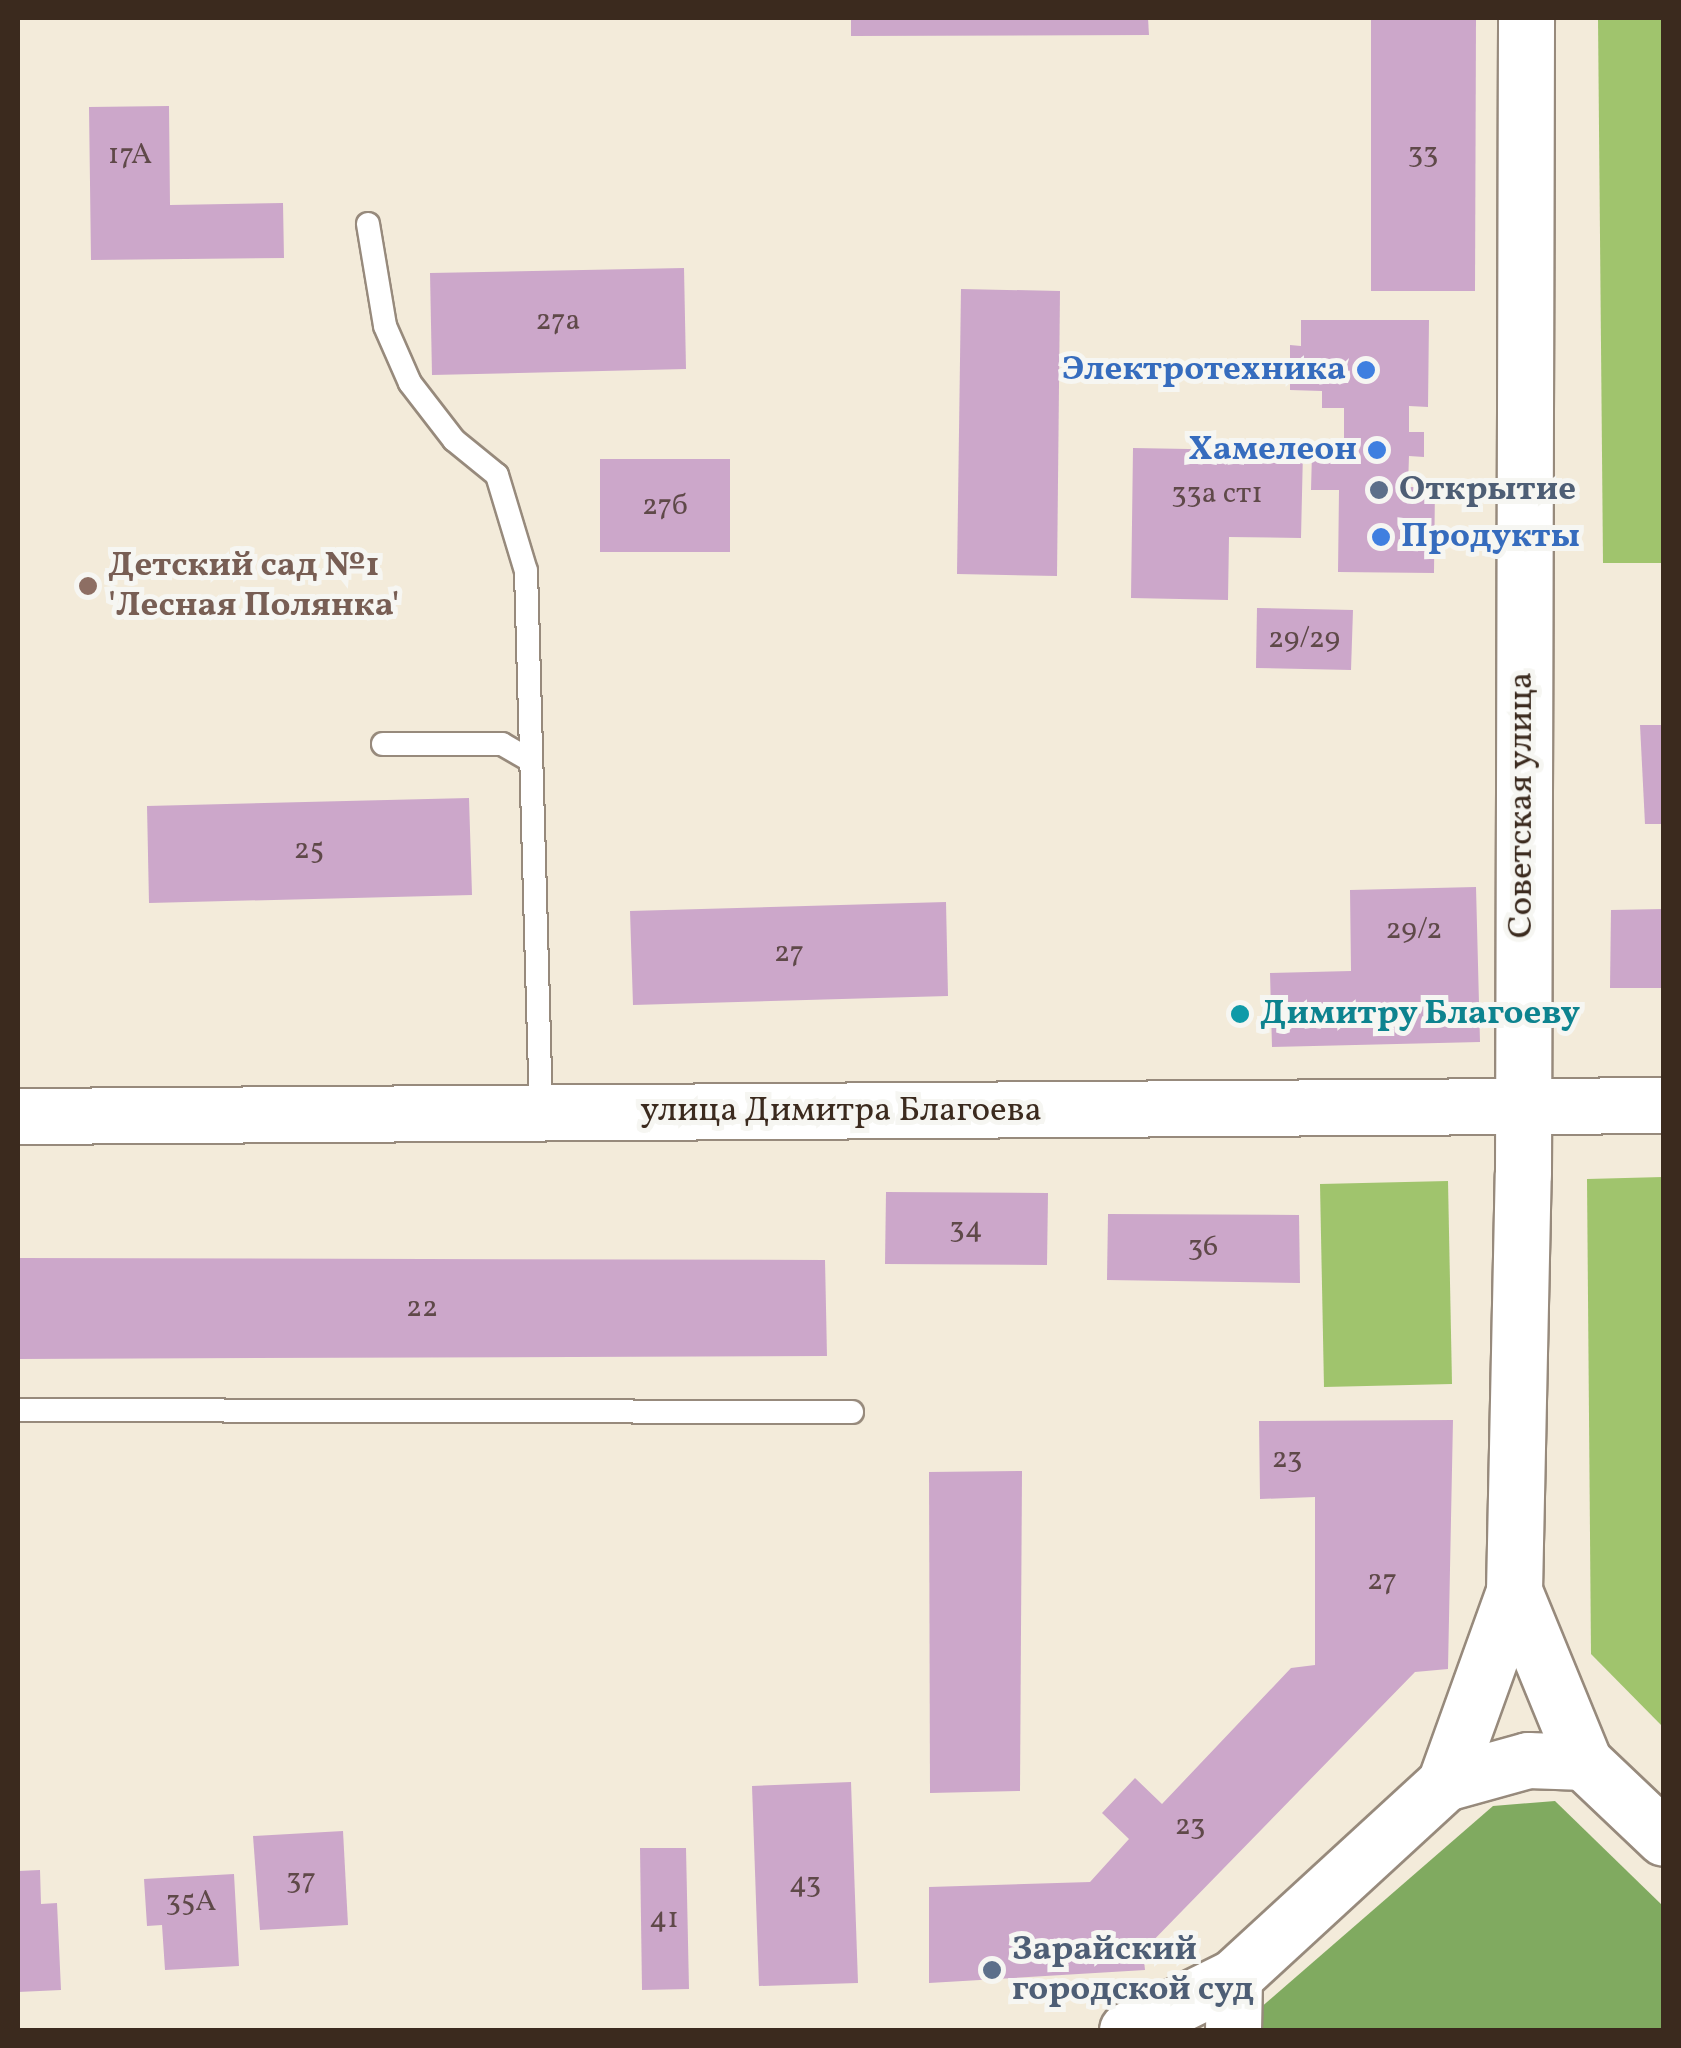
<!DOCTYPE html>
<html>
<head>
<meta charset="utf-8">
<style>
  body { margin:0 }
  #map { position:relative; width:1681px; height:2048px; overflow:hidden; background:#f3ebda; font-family:Vollkorn,serif }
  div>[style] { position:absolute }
  .green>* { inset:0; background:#a0c46d }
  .forest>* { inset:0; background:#80aa60 }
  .building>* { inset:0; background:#cca7ca }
  .roads { filter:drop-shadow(2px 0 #978a7c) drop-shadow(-2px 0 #978a7c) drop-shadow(0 2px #978a7c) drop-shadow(0 -2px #978a7c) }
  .lane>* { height:22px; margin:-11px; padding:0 11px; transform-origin:11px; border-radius:11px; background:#fff }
  .secondary>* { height:55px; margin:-27.5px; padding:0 27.5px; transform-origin:27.5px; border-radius:27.5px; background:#fff }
  .dots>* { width:28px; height:28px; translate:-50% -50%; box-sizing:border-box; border:5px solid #f6f6f2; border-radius:50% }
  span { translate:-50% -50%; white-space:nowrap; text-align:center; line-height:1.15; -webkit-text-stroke:10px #f6f6f2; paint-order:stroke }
  .number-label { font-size:30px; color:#5f4949 }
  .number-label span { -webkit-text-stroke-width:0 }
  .shop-label { font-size:35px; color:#366cbe; font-weight:700 }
  .right { translate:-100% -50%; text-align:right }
  .left { translate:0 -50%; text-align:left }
  .service-label { font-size:35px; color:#4e5e75; font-weight:700 }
  .education-label { font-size:35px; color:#785e54; font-weight:700 }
  .street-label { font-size:35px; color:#3b2a1e }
  .culture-label { font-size:35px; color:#0d838f; font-weight:700 }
  .frame { position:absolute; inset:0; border:20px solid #3b2a1e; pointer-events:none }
</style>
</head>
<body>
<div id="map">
  <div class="green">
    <i style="clip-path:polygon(1598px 18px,1663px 18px,1663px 563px,1603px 563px)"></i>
    <i style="clip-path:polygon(1663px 1177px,1664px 1177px,1663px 1727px,1591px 1654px,1587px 1179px)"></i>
    <i style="clip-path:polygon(1448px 1181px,1452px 1384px,1324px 1387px,1320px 1184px)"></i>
  </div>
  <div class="forest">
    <i style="clip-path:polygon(1555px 1801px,1663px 1906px,1663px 2030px,1260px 2030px,1259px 2009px,1493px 1806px)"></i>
  </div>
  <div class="building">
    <i style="clip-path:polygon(851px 18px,1148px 18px,1149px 35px,851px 36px)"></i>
    <i style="clip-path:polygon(1371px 18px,1476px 18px,1475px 291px,1371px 291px)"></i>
    <i style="clip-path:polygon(169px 106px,170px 205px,283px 203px,284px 258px,91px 260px,89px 107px)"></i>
    <i style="clip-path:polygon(684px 268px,686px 369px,432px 375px,430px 273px)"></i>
    <i style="clip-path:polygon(961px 289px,1060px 291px,1057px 576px,957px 574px)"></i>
    <i style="clip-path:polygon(1301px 320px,1429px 320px,1428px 407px,1409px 406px,1409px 432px,1424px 432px,1424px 457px,1409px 456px,1408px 487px,1435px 487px,1434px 573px,1338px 572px,1339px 490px,1311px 490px,1312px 453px,1344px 453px,1344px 408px,1322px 408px,1322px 391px,1290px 390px,1290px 345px,1301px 346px)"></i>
    <i style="clip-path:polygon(1133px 448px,1303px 451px,1301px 538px,1229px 537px,1228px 600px,1131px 598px)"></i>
    <i style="clip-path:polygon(600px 459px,730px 459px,730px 552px,600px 552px)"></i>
    <i style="clip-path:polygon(1257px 608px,1353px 610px,1351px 670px,1256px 668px)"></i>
    <i style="clip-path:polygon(1640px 725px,1664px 725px,1664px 824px,1645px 824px)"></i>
    <i style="clip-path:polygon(469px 798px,472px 895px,149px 903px,147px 806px)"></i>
    <i style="clip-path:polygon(1476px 887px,1480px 1042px,1272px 1047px,1270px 973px,1351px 971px,1350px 890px)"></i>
    <i style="clip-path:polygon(946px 902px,948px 996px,633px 1005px,630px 911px)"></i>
    <i style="clip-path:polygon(1664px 909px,1664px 988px,1610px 988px,1611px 910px)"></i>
    <i style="clip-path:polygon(886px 1192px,1048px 1193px,1047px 1265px,885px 1264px)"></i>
    <i style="clip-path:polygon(1108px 1214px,1299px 1215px,1300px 1283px,1107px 1280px)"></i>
    <i style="clip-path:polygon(18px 1258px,825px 1260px,827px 1356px,18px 1359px)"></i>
    <i style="clip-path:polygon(1453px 1420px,1448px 1669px,1415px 1672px,1143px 1951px,1145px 1970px,929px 1983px,929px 1887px,1090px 1882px,1129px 1839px,1102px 1813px,1135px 1778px,1162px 1804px,1291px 1668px,1315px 1665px,1315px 1497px,1260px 1499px,1259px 1421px)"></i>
    <i style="clip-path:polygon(1022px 1471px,1020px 1791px,930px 1793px,929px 1472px)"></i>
    <i style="clip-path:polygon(851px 1782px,858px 1983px,759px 1986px,752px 1786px)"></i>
    <i style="clip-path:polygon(343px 1831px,348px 1925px,260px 1930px,253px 1836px)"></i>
    <i style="clip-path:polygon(640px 1848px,686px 1848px,689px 1989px,642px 1990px)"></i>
    <i style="clip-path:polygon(40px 1870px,41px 1904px,57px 1903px,61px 1990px,18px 1992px,18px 1871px)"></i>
    <i style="clip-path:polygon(234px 1874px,239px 1966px,165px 1970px,162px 1925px,147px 1926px,144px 1879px)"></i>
  </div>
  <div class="roads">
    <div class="lane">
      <i style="left:368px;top:224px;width:103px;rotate:80.5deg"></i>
      <i style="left:385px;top:326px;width:62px;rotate:66.3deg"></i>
      <i style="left:410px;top:383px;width:72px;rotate:52.3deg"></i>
      <i style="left:454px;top:440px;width:55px;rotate:39.1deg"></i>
      <i style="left:497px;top:475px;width:100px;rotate:73.2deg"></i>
      <i style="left:526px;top:571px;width:542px;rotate:88.41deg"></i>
      <i style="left:383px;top:744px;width:119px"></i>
      <i style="left:502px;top:744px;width:28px;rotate:30deg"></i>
      <i style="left:18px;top:1410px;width:834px;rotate:0.14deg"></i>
    </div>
    <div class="secondary">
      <i style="left:18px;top:1116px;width:1646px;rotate:-0.38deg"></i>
      <i style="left:1514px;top:1591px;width:185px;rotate:67.7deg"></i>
      <i style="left:1445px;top:1783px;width:204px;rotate:-70.2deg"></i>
      <i style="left:1514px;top:1591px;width:417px;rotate:-88.8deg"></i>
      <i style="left:1523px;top:1174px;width:1156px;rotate:-89.85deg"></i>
      <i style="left:1127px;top:2030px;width:119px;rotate:-26.4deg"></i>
      <i style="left:1233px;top:2030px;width:53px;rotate:-88.9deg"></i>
      <i style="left:1234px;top:1977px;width:287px;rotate:-42.6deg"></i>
      <i style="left:1445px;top:1783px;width:86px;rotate:-15.5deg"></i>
      <i style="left:1528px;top:1760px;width:56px;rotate:2deg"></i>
      <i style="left:1584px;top:1762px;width:110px;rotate:43.5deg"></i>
    </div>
  </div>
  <div class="dots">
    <i style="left:1366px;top:370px;background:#3f7fe0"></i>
    <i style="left:1377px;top:450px;background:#3f7fe0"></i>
    <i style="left:1379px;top:490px;background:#5c6f8a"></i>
    <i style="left:1381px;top:537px;background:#3f7fe0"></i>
    <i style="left:88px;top:586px;background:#8d6e63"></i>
    <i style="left:1240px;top:1014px;background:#0f9aa8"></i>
    <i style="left:992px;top:1970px;background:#5c6f8a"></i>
  </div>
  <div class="number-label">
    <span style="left:1423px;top:154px">33</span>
    <span style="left:130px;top:155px">17А</span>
    <span style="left:558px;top:321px">27a</span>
    <span style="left:1217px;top:494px">33а ст1</span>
    <span style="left:665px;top:506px">27б</span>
    <span style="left:1304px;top:639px">29/29</span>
    <span style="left:309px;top:850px">25</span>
    <span style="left:1414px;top:930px">29/2</span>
    <span style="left:789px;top:953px">27</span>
    <span style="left:966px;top:1229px">34</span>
    <span style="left:1203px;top:1247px">36</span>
    <span style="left:422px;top:1308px">22</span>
    <span style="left:1287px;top:1459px">23</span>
    <span style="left:1382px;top:1581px">27</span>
    <span style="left:1190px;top:1826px">23</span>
    <span style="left:301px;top:1880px">37</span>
    <span style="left:805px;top:1884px">43</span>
    <span style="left:191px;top:1902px">35А</span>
    <span style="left:664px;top:1919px">41</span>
  </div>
  <div class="shop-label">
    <span class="right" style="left:1346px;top:370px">Электротехника</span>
    <span class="right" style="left:1357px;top:450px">Хамелеон</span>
    <span class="left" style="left:1401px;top:537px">Продукты</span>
  </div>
  <div class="service-label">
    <span class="left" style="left:1399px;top:490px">Открытие</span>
    <span class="left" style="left:1012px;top:1970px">Зарайский<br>городской суд</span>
  </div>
  <div class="education-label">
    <span class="left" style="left:108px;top:586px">Детский сад №1<br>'Лесная Полянка'</span>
  </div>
  <div class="street-label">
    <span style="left:1522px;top:805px;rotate:-90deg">Советская улица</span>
    <span style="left:841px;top:1111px">улица Димитра Благоева</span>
  </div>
  <div class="culture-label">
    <span class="left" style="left:1260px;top:1014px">Димитру Благоеву</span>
  </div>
  <div class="frame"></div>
</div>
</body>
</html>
